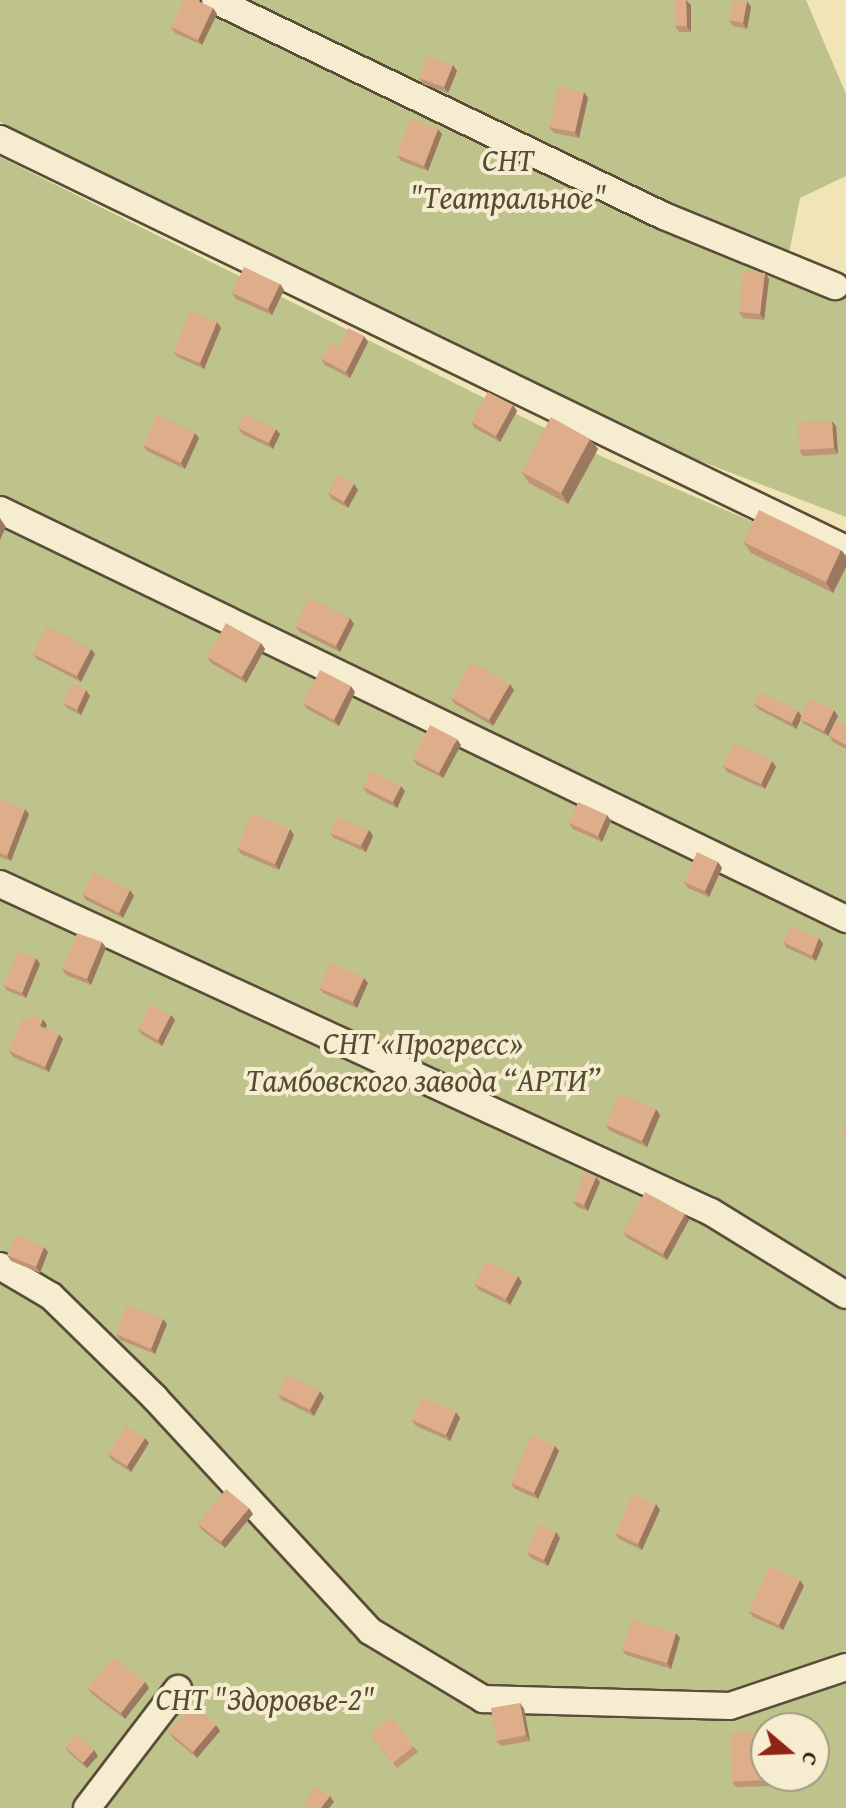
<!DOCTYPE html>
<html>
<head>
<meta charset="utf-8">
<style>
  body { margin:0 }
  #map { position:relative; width:846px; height:1808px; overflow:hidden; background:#f1e4b7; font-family:"Gentium Book Plus",serif }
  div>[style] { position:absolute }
  .green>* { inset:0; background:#bec38c }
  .roads { filter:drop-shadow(2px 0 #5a4d37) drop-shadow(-2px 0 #5a4d37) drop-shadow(0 2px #5a4d37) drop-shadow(0 -2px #5a4d37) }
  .lane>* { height:26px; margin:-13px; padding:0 13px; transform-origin:13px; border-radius:13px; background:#f6edd0 }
  .wall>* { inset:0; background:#bf9577 }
  .shaded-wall>* { inset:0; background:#9b7961 }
  .building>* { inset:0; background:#dead8a }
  span { translate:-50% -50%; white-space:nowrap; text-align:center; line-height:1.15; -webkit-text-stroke:8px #f6edd0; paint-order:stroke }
  .park-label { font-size:32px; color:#544d32; font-style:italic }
  .north { position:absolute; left:750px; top:1712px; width:80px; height:80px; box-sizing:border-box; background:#f6edd0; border:2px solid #a39982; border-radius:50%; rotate:109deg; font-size:22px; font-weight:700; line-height:32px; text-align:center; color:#271b0c }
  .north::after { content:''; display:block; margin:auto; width:28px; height:36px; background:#8f2418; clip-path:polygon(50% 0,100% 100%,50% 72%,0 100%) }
</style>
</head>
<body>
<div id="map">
  <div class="green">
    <i style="clip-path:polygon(0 0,806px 0,846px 94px,846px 176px,800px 198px,785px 274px,846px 293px,846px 517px,550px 403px,0 122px)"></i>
    <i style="clip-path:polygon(evenodd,0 157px,605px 458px,846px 562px,846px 1808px,0 1808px,0 157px,766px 1728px,814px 1728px,814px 1776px,766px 1776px,766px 1728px)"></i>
  </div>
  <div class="roads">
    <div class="lane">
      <i style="left:215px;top:0;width:498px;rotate:25.7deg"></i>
      <i style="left:664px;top:216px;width:185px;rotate:22.3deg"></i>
      <i style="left:0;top:139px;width:940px;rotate:25.86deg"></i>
      <i style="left:0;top:510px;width:940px;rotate:25.8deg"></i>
      <i style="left:0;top:884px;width:783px;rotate:24.76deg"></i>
      <i style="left:711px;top:1212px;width:158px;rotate:31.6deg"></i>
      <i style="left:0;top:1266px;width:59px;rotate:30.5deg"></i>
      <i style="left:51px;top:1296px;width:146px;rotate:44.4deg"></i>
      <i style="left:155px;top:1398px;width:317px;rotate:47.3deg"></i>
      <i style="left:370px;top:1631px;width:132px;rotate:31deg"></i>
      <i style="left:483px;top:1699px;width:247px;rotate:1.6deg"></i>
      <i style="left:730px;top:1706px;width:122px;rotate:-18.6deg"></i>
      <i style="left:87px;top:1808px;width:150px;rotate:-52.6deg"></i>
    </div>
  </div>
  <div class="wall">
    <i style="clip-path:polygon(691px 5px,691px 32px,679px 32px,675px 26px)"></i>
    <i style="clip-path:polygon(751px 7px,747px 29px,733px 26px,729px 20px)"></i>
    <i style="clip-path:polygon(213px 8px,217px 14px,202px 45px,175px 33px,171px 27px)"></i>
    <i style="clip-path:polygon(453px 65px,457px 71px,448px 93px,423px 84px,419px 78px)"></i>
    <i style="clip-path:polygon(584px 92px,588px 98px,579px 138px,554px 133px,549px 127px)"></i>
    <i style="clip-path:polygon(442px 134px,428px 171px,401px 161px,397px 155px)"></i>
    <i style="clip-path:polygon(765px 273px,769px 279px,764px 320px,743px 318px,739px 312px)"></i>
    <i style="clip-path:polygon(280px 284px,284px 290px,272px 315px,236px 299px,232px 293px)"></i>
    <i style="clip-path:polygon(217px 322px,221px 328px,204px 369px,178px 357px,173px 352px)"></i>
    <i style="clip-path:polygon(368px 342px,350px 378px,325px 365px,321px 359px,339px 347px)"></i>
    <i style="clip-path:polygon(513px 405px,517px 411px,500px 442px,475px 428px,471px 422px)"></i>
    <i style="clip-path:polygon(836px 426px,838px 454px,803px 456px,799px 450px)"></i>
    <i style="clip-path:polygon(238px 428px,280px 434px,273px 449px,242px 434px)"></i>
    <i style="clip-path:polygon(195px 433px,199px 438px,185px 469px,147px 451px,143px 445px)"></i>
    <i style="clip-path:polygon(590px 439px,598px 449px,568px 504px,529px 483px,522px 472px)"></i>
    <i style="clip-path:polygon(354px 484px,358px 490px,348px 508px,332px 499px,328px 493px)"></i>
    <i style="clip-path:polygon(743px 542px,841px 550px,846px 556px,846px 567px,833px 593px,751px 553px)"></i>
    <i style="clip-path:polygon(350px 618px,354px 624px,340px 652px,300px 632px,295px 626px)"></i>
    <i style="clip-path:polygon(261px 643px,265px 649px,246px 683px,211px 663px,207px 657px)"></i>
    <i style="clip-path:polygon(91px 649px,95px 654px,81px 682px,37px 659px,33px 654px)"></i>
    <i style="clip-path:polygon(514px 690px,493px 726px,455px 704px,451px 698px)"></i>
    <i style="clip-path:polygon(355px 692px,339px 726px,307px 709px,303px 703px)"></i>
    <i style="clip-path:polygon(90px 696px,81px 715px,67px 708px,63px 703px)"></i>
    <i style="clip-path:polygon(754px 704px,798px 711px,802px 716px,838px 716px,828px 736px,804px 724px,801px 719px,796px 729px,758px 709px)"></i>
    <i style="clip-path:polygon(846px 725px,846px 749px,833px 742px,829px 736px)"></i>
    <i style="clip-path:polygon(461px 745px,443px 778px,417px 765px,413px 759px)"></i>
    <i style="clip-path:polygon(772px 761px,776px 767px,765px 789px,727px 772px,723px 766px)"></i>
    <i style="clip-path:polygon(363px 787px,405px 791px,397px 808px,367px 793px)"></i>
    <i style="clip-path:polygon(0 799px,29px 814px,11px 861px,0 857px)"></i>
    <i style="clip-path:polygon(607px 815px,611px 821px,602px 842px,573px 829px,569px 823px)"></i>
    <i style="clip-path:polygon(369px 830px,373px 836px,366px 852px,334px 838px,330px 833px)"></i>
    <i style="clip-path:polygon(294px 835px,279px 870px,241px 854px,237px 848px)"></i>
    <i style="clip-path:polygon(718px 862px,722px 868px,709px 897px,688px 888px,684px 882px)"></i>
    <i style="clip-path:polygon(82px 894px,134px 896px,123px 918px,86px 900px)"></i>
    <i style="clip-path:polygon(819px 938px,823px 944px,816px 961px,787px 948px,783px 942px)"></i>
    <i style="clip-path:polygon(102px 942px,106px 948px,91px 985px,66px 975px,62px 969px)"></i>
    <i style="clip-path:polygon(40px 964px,26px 998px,8px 991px,4px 986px)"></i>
    <i style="clip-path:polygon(364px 978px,368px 983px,357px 1008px,323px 993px,319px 988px)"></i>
    <i style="clip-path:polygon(171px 1015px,175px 1020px,162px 1046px,142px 1035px,138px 1029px)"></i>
    <i style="clip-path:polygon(29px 1021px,47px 1025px,45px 1028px,63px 1039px,49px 1072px,13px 1057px,9px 1051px)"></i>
    <i style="clip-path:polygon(660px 1115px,647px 1147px,610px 1131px,606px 1125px)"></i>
    <i style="clip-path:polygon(600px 1182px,588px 1211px,577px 1207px,573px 1201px)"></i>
    <i style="clip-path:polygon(689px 1220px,667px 1260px,627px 1238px,623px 1232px)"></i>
    <i style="clip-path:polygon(48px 1252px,40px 1273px,11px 1261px,7px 1255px)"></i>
    <i style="clip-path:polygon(522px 1282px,510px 1305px,479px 1290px,474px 1284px)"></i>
    <i style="clip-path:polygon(167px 1324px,155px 1354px,120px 1340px,116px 1334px)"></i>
    <i style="clip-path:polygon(278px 1394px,324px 1397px,314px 1416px,282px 1400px)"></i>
    <i style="clip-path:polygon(456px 1412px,460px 1418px,450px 1441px,416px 1426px,412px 1420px)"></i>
    <i style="clip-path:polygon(149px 1443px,131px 1472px,112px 1460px,108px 1454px)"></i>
    <i style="clip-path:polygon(555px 1446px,559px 1451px,538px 1499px,515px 1489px,511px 1483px)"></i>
    <i style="clip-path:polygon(656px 1504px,660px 1510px,642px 1550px,619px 1539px,615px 1533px)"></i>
    <i style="clip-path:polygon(253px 1514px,225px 1548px,202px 1530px,198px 1524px)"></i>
    <i style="clip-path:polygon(556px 1532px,560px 1538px,548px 1566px,531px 1558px,527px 1552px)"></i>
    <i style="clip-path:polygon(804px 1586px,783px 1630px,753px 1617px,749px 1611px)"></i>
    <i style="clip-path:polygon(676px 1633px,680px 1638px,671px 1669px,626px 1655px,622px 1650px)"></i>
    <i style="clip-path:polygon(145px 1682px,149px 1688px,125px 1719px,92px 1694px,88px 1688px)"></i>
    <i style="clip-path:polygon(520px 1703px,524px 1709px,530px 1741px,501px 1746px,496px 1741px)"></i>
    <i style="clip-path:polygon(391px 1717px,418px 1752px,397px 1768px,374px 1740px)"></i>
    <i style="clip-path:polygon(216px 1725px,220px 1731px,197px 1758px,173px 1738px,169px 1732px)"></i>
    <i style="clip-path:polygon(763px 1731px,766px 1736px,766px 1776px,768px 1776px,768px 1786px,736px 1787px,732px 1782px)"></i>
    <i style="clip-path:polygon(65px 1747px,98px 1756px,87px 1768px,69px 1753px)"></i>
  </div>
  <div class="shaded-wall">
    <i style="clip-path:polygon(686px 0,691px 5px,691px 32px,687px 26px)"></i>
    <i style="clip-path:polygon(747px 1px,751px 7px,747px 29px,743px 23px)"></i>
    <i style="clip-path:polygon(213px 8px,217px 14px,202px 45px,198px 40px)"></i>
    <i style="clip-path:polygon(453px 65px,457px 71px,448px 93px,444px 87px)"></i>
    <i style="clip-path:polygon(584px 92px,588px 98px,579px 138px,575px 132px)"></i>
    <i style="clip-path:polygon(438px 129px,442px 134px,428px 171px,424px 166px)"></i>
    <i style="clip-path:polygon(765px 273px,769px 279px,764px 320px,760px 314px)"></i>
    <i style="clip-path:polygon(280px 284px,284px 290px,272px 315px,268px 309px)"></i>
    <i style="clip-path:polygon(217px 322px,221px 328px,204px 369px,200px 363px)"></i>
    <i style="clip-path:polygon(364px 336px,368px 342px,350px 378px,346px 372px)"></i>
    <i style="clip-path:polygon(513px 405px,517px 411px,500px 442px,496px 436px)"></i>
    <i style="clip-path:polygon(832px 421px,836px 426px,838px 454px,834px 448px)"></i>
    <i style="clip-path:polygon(276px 429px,280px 434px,273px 449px,269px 443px)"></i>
    <i style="clip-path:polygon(195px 433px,199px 438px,185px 469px,181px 463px)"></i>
    <i style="clip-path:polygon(590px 439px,598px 449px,568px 504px,561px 493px)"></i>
    <i style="clip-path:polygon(354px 484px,358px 490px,348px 508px,344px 502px)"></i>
    <i style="clip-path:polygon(0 518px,6px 527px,0 540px)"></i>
    <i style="clip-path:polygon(841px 550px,846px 556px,846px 567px,833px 593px,826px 582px)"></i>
    <i style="clip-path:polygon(350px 618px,354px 624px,340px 652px,336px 646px)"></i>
    <i style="clip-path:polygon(261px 643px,265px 649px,246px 683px,242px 677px)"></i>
    <i style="clip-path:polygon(91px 649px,95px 654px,81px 682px,77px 676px)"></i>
    <i style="clip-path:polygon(510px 684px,514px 690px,493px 726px,489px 720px)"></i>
    <i style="clip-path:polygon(351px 686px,355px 692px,339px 726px,334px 720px)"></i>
    <i style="clip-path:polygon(86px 690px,90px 696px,81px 715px,77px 710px)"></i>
    <i style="clip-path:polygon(834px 710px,838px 716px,828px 736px,824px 731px)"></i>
    <i style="clip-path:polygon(798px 711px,802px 717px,796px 729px,792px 723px)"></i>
    <i style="clip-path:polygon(457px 739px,461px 745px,443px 778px,439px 773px)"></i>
    <i style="clip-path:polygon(772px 761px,776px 767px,765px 789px,761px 784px)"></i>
    <i style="clip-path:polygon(401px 786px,405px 791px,397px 808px,393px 802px)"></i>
    <i style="clip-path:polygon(25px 809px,29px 814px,11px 861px,7px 856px)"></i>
    <i style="clip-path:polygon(607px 815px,611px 821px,602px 842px,598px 836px)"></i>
    <i style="clip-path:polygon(290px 829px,294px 835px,279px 870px,275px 864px)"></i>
    <i style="clip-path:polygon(369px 830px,373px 836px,366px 852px,361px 846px)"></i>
    <i style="clip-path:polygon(718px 862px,722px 868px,709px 897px,705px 891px)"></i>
    <i style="clip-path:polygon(130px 890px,134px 896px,123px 918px,119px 913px)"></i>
    <i style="clip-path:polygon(819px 938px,823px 944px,816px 961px,812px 956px)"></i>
    <i style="clip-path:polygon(102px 942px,106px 948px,91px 985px,87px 979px)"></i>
    <i style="clip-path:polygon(36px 958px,40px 964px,26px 998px,22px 993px)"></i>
    <i style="clip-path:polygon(364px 978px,368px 983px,357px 1008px,353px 1002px)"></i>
    <i style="clip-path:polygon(171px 1015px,175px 1020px,162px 1046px,158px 1040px)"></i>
    <i style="clip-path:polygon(43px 1019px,47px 1025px,44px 1031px,40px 1026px)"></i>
    <i style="clip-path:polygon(59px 1034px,63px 1039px,49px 1072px,45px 1067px)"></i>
    <i style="clip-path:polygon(656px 1109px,660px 1115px,647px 1147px,642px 1141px)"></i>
    <i style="clip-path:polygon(596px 1177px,600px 1182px,588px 1211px,584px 1205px)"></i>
    <i style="clip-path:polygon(685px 1214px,689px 1220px,667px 1260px,663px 1254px)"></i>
    <i style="clip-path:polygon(44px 1247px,48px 1252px,40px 1273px,36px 1267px)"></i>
    <i style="clip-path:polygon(518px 1276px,522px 1282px,510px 1305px,506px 1299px)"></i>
    <i style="clip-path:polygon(163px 1319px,167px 1324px,155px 1354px,151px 1349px)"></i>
    <i style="clip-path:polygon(320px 1391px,324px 1397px,314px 1416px,310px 1410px)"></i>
    <i style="clip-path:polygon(456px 1412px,460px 1418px,450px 1441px,446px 1435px)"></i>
    <i style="clip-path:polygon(145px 1438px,149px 1443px,131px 1472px,127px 1466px)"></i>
    <i style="clip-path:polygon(555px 1446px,559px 1451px,538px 1499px,534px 1493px)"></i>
    <i style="clip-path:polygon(656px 1504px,660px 1510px,642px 1550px,638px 1544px)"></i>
    <i style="clip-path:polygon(249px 1508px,253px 1514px,225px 1548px,221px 1542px)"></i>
    <i style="clip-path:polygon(556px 1532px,560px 1538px,548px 1566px,544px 1560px)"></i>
    <i style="clip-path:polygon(800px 1580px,804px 1586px,783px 1630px,779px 1625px)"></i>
    <i style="clip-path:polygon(676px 1633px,680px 1638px,671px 1669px,667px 1663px)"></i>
    <i style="clip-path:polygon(145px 1682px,149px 1688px,125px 1719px,121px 1713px)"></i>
    <i style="clip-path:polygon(520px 1703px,524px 1709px,530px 1741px,526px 1735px)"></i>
    <i style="clip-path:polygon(216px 1725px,220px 1731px,197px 1758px,193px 1752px)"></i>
    <i style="clip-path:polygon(763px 1731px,766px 1736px,766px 1776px,768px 1776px,768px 1786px,764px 1780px)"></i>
    <i style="clip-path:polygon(94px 1750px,98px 1756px,87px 1768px,83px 1763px)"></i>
    <i style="clip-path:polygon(330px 1796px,334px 1802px,329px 1808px,321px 1808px)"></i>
  </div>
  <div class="building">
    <i style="clip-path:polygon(184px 0,196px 0,213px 8px,198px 40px,171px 27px)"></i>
    <i style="clip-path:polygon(674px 0,686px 0,687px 26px,675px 26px)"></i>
    <i style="clip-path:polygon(733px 0,747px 1px,743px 23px,729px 20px)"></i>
    <i style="clip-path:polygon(427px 56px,453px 65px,444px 87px,419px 78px)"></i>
    <i style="clip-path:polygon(559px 86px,584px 92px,575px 132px,549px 127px)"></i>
    <i style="clip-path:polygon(411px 118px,438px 129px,424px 166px,397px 155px)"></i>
    <i style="clip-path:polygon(244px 267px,280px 284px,268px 309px,232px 293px)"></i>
    <i style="clip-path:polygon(743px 271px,765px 273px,760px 314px,739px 312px)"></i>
    <i style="clip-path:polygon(191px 311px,217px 322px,200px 363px,173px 352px)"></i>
    <i style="clip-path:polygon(348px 328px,364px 336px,346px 372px,321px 359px,330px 342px,339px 347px)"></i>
    <i style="clip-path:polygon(488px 392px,513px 405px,496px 436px,471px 422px)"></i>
    <i style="clip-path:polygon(157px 414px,195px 433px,181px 463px,143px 445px)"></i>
    <i style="clip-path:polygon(244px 414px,276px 429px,269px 443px,238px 428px)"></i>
    <i style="clip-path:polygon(551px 417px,590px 439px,561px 493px,522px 472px)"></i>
    <i style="clip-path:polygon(832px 421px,834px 448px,799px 450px,798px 422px)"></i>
    <i style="clip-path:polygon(338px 475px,354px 484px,344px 502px,328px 493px)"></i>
    <i style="clip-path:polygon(759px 510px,841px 550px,826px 582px,743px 542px)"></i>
    <i style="clip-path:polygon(309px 598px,350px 618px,336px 646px,295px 626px)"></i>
    <i style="clip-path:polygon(226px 623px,261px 643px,242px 677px,207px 657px)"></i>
    <i style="clip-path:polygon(47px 626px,91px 649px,77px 676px,33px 654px)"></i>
    <i style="clip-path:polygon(471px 662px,510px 684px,489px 720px,451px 698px)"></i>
    <i style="clip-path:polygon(320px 670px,351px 686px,334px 720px,303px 703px)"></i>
    <i style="clip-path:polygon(73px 683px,86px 690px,77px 710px,63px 703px)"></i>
    <i style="clip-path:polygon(760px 692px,798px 711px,792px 723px,754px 704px)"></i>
    <i style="clip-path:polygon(810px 698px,834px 710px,824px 731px,800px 719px)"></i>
    <i style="clip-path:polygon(837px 721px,846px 725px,846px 745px,829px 736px)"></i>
    <i style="clip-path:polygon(430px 725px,457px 739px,439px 773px,413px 759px)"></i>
    <i style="clip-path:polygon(734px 743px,772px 761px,761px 784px,723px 766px)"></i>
    <i style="clip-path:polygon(371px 771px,401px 786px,393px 802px,363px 787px)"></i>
    <i style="clip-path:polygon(0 799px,25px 809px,7px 856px,0 853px)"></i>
    <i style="clip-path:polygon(578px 802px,607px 815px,598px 836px,569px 823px)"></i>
    <i style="clip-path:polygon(252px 813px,290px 829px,275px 864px,237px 848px)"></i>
    <i style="clip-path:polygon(337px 817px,369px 830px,361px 846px,330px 833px)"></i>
    <i style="clip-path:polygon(697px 852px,718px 862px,705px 891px,684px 882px)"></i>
    <i style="clip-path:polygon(93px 872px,130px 890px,119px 913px,82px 894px)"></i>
    <i style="clip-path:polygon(791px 926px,819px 938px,812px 956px,783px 942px)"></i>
    <i style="clip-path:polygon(77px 933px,102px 942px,87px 979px,62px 969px)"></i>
    <i style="clip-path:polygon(18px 951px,36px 958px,22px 993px,4px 986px)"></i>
    <i style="clip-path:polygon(330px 962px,364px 978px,353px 1002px,319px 988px)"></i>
    <i style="clip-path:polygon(151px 1004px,171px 1015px,158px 1040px,138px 1029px)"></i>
    <i style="clip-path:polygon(32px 1015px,43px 1019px,40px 1026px,59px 1034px,45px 1067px,9px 1051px,22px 1018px,29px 1021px)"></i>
    <i style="clip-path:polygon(619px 1093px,656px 1109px,642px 1141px,606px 1125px)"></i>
    <i style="clip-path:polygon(846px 1124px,846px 1136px,841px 1134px)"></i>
    <i style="clip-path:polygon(585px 1172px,596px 1177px,584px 1205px,573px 1201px)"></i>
    <i style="clip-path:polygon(645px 1192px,685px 1214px,663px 1254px,623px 1232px)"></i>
    <i style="clip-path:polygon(16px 1235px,44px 1247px,36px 1267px,7px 1255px)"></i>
    <i style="clip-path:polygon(486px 1261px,518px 1276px,506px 1299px,474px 1284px)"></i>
    <i style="clip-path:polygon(127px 1305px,163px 1319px,151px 1349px,116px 1334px)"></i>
    <i style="clip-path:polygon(287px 1375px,320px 1391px,310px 1410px,278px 1394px)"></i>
    <i style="clip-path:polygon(422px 1397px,456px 1412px,446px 1435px,412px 1420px)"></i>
    <i style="clip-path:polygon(126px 1426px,145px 1438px,127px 1466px,108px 1454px)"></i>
    <i style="clip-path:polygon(532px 1435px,555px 1446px,534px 1493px,511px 1483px)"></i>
    <i style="clip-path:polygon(226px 1489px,249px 1508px,221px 1542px,198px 1524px)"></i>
    <i style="clip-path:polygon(633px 1493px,656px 1504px,638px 1544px,615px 1533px)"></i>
    <i style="clip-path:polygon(539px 1524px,556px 1532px,544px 1560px,527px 1552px)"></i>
    <i style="clip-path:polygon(770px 1566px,800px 1580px,779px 1625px,749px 1611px)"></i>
    <i style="clip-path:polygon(632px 1620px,676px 1633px,667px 1663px,622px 1650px)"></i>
    <i style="clip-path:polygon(113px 1657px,145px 1682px,121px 1713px,88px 1688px)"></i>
    <i style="clip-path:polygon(520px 1703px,526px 1735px,496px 1741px,491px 1708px)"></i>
    <i style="clip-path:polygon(193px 1704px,216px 1725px,193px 1752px,169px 1732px)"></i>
    <i style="clip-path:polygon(391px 1717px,414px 1746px,393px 1763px,370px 1735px)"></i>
    <i style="clip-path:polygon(763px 1731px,764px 1780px,732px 1782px,730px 1733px)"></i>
    <i style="clip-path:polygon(75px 1734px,94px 1750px,83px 1763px,65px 1747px)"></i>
    <i style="clip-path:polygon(316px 1786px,330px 1796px,321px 1808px,311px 1808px,304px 1803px)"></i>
  </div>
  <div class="park-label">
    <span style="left:508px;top:179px">СНТ<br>"Театральное"</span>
    <span style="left:423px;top:1062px">СНТ «Прогресс»<br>Тамбовского завода “АРТИ”</span>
    <span style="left:265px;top:1699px">СНТ "Здоровье-2"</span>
  </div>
  <div class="north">С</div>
</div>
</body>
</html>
